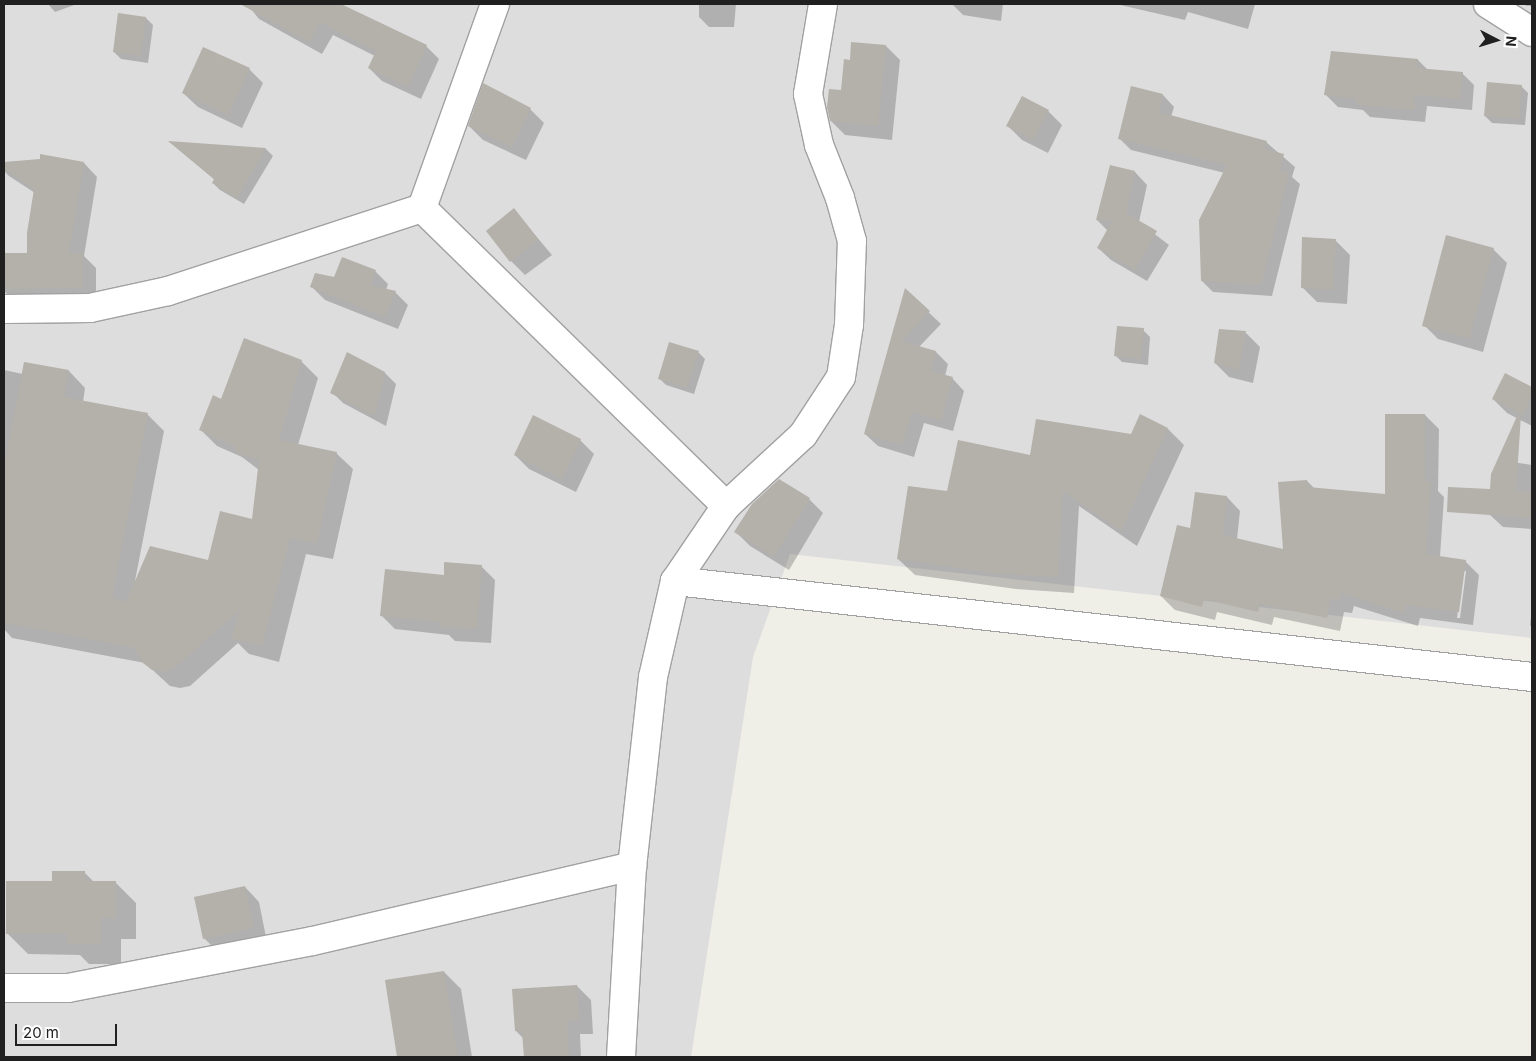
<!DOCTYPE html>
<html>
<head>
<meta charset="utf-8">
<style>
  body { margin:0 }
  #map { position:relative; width:1536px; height:1061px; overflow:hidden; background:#efeee7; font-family:Inter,sans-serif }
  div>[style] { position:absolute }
  .residential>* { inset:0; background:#dedddd }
  .shadow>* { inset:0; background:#0003 }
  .building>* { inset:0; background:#b4b0aa }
  .roads { filter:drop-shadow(1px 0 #a1a1a1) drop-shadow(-1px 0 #a1a1a1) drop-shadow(0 1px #a1a1a1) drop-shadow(0 -1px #a1a1a1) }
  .minor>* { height:28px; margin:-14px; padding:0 14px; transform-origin:14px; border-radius:14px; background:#fff }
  span { translate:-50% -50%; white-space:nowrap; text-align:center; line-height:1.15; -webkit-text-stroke:4.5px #fff; paint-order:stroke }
  .frame { position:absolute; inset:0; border:5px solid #202020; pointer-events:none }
  .north { position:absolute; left:1471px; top:15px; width:50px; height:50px; -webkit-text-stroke:4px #fff; paint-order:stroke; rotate:95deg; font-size:14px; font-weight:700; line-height:20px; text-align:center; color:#202020 }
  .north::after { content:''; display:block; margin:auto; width:18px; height:22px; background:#202020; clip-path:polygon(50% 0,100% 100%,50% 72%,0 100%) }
  .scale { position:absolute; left:15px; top:1024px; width:102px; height:22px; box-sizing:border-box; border:2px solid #202020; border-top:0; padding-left:6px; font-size:15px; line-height:18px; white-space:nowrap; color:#202020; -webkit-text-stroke:4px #fff; paint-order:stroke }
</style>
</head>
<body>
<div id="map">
  <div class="residential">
    <i style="clip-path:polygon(4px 4px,1532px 4px,1532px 638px,790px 554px,753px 657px,691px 1057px,4px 1057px)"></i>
  </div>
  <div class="shadow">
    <i style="clip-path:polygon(48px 4px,77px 4px,55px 12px)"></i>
    <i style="clip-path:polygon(247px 4px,335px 4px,426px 46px,439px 59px,421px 99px,382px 81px,369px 68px,375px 56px,333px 35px,322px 54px,259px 19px)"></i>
    <i style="clip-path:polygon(699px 4px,736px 4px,734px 27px,709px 27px,699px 17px)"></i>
    <i style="clip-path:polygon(952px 4px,1003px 4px,1001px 21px,963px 15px)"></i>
    <i style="clip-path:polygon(1116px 4px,1255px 4px,1248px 29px,1188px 12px,1185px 20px)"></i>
    <i style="clip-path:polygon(1524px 4px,1532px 4px,1532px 6px,1527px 6px)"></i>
    <i style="clip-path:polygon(146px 18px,153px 25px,148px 63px,121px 59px,114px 52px)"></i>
    <i style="clip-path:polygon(886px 46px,900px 60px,892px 140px,845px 135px,831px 121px,851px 61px)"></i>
    <i style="clip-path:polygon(1418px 60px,1428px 70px,1462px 73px,1474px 85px,1472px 110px,1427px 106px,1425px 122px,1370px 117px,1363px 110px,1338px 107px,1326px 95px)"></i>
    <i style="clip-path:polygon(249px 69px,263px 83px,242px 128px,198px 107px,183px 93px)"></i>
    <i style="clip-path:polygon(1521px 86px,1528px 93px,1525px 125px,1492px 123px,1485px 116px)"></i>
    <i style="clip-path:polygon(1163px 95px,1174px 107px,1171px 117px,1266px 142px,1295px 167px,1292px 177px,1300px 184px,1272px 296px,1213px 292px,1202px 281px,1225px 173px,1131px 150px,1120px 139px)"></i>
    <i style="clip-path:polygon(530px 109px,544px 123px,526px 160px,483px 140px,469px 126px)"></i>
    <i style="clip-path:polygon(1048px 111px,1062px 125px,1048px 153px,1022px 140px,1008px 126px)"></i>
    <i style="clip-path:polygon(171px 143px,266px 149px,273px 156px,244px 204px,220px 190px,213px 183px,215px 180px)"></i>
    <i style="clip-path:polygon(41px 160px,84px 163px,97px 177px,84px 256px,96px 268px,96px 302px,15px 302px,4px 291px,4px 255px,28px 254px,35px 193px,9px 176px,4px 171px,4px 163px)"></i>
    <i style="clip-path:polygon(1111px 166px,1135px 172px,1147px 185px,1139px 222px,1169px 245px,1147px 281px,1111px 260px,1098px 248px,1108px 231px,1097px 220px)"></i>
    <i style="clip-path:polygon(514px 210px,552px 255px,525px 275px,511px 261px)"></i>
    <i style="clip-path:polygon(1336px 241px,1350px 255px,1347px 304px,1317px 302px,1302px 287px)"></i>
    <i style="clip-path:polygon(1493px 249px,1507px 263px,1483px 352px,1438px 339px,1424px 325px)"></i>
    <i style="clip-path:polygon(375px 271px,388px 284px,386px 290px,395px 292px,408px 305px,398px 329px,325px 300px,312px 287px,335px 278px)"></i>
    <i style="clip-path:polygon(905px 290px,941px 324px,919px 347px,936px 352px,948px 364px,945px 376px,952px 378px,964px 391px,953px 431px,924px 423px,914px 457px,878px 446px,865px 434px)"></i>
    <i style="clip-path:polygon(1143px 330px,1150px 337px,1148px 365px,1122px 362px,1115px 355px)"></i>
    <i style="clip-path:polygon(1246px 333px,1260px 347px,1253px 383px,1229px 377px,1215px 363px)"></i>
    <i style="clip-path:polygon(244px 340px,302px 362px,318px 378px,298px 445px,336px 453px,353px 469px,333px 559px,306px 554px,279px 662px,249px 654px,238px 643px,190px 686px,180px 688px,170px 686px,145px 663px,12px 638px,4px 629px,4px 370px,23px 374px,25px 363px,69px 371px,85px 388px,83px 402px,148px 415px,164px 431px,135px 581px,209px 561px,253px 521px,259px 470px,242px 457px,217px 446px,200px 429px,221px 400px)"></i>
    <i style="clip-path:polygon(698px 352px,705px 359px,694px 394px,666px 385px,659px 378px)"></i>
    <i style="clip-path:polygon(385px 373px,396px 384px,386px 426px,343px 403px,332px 392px)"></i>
    <i style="clip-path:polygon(1506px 375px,1532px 388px,1532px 426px,1507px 413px,1493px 399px)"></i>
    <i style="clip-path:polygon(evenodd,1425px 415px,1439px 429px,1438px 491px,1444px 497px,1440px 557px,1465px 561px,1479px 575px,1473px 625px,1420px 618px,1418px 626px,1354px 606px,1352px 613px,1344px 612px,1340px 631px,1274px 617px,1272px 625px,1217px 612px,1215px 620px,1175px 610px,1161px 596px,1191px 529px,1227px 497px,1240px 511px,1237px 539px,1284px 551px,1307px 481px,1315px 489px,1386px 495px,1425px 415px,1463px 571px,1466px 571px,1460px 618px,1457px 618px,1463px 571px)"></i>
    <i style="clip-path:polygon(1168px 429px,1184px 445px,1137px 546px,1079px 506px,1074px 593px,1016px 589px,915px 575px,898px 559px,1031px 457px)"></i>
    <i style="clip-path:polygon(580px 440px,594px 454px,576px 492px,529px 469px,515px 455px)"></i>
    <i style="clip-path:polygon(1498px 460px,1532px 465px,1532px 529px,1503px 527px,1489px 514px)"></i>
    <i style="clip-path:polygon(809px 499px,823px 513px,789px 570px,750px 546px,736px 532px)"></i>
    <i style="clip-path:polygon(481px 566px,495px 580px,491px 643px,455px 641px,449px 635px,395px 629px,381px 615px,445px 576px)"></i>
    <i style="clip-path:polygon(1532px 609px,1532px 627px,1530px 625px)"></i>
    <i style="clip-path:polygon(84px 872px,94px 882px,115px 882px,136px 903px,136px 939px,121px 939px,121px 964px,89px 964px,80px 955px,28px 954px,8px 934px)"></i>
    <i style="clip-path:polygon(245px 887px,259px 902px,267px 942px,218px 952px,204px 938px)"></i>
    <i style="clip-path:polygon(444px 972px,461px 989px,472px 1057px,398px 1057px,386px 981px)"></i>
    <i style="clip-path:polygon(577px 986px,591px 1000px,593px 1034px,580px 1034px,581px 1057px,525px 1057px,524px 1039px,516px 1031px)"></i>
  </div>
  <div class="building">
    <i style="clip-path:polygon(240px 4px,341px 4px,427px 45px,408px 87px,368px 68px,376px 51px,320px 22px,309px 42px)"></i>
    <i style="clip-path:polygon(118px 13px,146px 17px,141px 56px,113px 52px)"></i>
    <i style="clip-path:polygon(851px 42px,886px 45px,878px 126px,830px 121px,827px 107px,829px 89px,841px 90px,844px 59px,850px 60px)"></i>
    <i style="clip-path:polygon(203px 47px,250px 68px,228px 115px,182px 93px)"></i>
    <i style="clip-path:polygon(1331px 51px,1418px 59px,1417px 68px,1463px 72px,1460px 99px,1415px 95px,1414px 110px,1357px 105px,1357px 99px,1324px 95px)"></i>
    <i style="clip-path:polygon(1487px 82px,1522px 85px,1519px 119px,1484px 116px)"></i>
    <i style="clip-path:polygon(483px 83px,531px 108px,512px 147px,468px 126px)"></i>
    <i style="clip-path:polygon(1131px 86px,1163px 94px,1159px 112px,1267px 141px,1265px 149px,1284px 154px,1280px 171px,1289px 172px,1261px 285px,1201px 281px,1199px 220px,1227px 165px,1118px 139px)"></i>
    <i style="clip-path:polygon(1022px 96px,1049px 110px,1033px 140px,1006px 126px)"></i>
    <i style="clip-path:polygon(168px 141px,266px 148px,237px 198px,212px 183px,214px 179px)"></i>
    <i style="clip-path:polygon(40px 154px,84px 162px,69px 253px,82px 253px,83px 288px,4px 289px,4px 253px,27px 253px,27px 233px,34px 189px,4px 169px,4px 162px,40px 159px)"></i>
    <i style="clip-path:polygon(1110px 165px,1135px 171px,1126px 213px,1157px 231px,1135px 270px,1097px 248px,1112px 221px,1096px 220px)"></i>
    <i style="clip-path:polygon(514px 208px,539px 240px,510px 262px,486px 231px)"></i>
    <i style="clip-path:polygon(1446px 235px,1494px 248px,1469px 339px,1422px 326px)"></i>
    <i style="clip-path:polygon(1302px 237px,1336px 239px,1333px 290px,1301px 288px)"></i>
    <i style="clip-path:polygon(342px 257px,376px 270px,370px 285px,396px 291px,385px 317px,310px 287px,315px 273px,334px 277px)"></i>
    <i style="clip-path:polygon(905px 288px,930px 311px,901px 341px,936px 351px,931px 371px,953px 377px,941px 420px,912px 412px,902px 445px,864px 434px)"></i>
    <i style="clip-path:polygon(1117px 326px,1144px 328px,1141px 359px,1114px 356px)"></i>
    <i style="clip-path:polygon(1219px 329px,1246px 331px,1239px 370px,1214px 363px)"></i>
    <i style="clip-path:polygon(244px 338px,302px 360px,279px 440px,337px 452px,317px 543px,290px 538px,262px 646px,231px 638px,240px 610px,173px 669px,163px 672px,152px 670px,143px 663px,135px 648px,4px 623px,4px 467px,24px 362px,69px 370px,64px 397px,148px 413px,112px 598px,126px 602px,150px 546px,208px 560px,220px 511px,252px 519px,259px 460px,235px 452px,236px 447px,199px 430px,213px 395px,221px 399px)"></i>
    <i style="clip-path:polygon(669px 342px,699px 351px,687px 388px,658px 379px)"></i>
    <i style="clip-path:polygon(347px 352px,385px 372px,375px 416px,330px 393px)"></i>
    <i style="clip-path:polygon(1505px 373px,1532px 387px,1532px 396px,1523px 415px,1492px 399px)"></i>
    <i style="clip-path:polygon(1140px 414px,1168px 428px,1121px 531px,1063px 491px,1058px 577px,999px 574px,897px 559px,908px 486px,947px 491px,958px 440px,1030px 455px,1036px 419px,1131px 434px)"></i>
    <i style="clip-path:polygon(1385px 414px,1425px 414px,1425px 481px,1431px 482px,1426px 554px,1466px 560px,1459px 612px,1406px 605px,1404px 613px,1340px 593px,1339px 600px,1330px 599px,1327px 618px,1260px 604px,1258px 612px,1204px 599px,1202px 607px,1160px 596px,1177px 525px,1190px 528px,1195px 492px,1227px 496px,1223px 535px,1283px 549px,1278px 482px,1307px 480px,1308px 487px,1385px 494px)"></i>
    <i style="clip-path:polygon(1518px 414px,1521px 415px,1516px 491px,1532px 492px,1532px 518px,1447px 512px,1448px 487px,1490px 489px,1491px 474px)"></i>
    <i style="clip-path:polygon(533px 415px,581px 439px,562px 479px,514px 455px)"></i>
    <i style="clip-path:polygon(779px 479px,810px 498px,774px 557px,734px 532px,752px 504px)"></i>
    <i style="clip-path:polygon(444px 562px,482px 565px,477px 629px,440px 627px,440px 622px,380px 616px,385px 569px,444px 575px)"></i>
    <i style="clip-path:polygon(52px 871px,85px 871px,85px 881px,116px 881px,116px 919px,101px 918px,101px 944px,67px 944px,67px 934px,6px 934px,6px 881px,52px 881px)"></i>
    <i style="clip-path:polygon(245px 886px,254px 928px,203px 939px,194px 897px)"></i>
    <i style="clip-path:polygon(444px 971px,458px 1057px,397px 1057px,385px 980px)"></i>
    <i style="clip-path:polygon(577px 985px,579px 1020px,567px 1021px,569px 1057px,524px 1057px,522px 1031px,515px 1031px,512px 989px)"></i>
  </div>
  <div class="roads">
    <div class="minor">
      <i style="left:495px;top:4px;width:217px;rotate:109.7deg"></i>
      <i style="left:422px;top:208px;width:426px;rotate:44.4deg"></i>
      <i style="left:726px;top:506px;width:91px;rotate:124.2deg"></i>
      <i style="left:675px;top:581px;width:98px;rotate:102.9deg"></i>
      <i style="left:653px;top:677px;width:190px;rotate:96.3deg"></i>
      <i style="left:632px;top:866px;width:191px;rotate:93.3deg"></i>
      <i style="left:1488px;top:4px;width:52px;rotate:32.5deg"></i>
      <i style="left:4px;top:309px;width:86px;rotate:-0.7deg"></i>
      <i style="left:90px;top:308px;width:80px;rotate:-12.3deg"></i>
      <i style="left:168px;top:291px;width:267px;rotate:-18.1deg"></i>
      <i style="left:726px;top:506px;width:105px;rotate:-42.7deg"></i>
      <i style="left:803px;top:435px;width:69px;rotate:-56.8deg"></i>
      <i style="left:841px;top:377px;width:53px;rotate:-81.3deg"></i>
      <i style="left:849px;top:325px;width:84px;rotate:-88deg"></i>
      <i style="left:852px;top:241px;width:45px;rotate:-105.6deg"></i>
      <i style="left:840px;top:198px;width:57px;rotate:-111.6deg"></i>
      <i style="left:819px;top:145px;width:52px;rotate:-102.2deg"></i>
      <i style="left:808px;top:94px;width:91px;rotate:-80.5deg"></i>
      <i style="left:675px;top:581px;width:862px;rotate:6.39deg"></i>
      <i style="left:4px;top:988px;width:64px"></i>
      <i style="left:68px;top:988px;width:249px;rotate:-10.9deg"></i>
      <i style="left:313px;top:941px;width:328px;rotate:-13.2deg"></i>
    </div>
  </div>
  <div class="frame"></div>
  <div class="north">N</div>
  <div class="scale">20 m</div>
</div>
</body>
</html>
